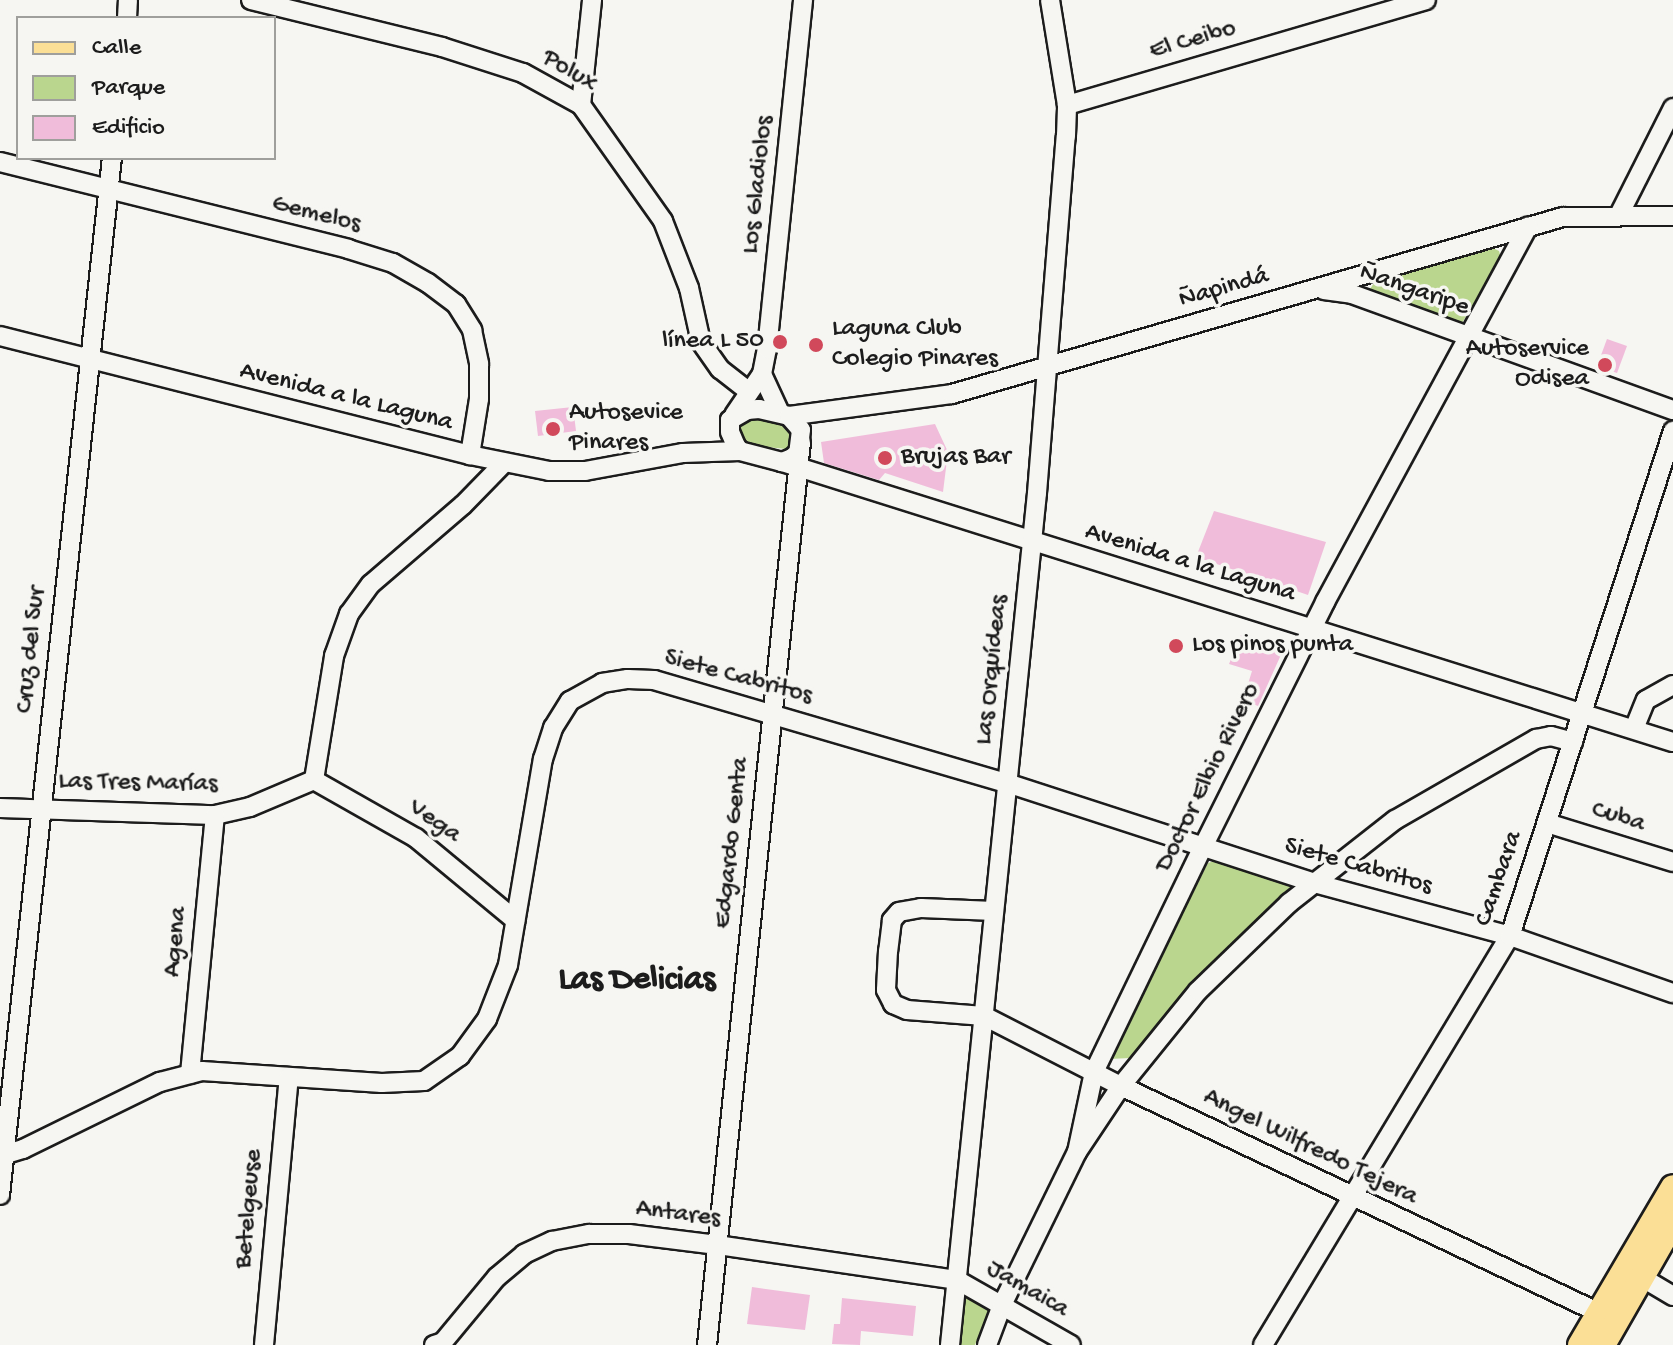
<!DOCTYPE html>
<html>
<head>
<meta charset="utf-8">
<style>
  body { margin:0 }
  #map { position:relative; width:1673px; height:1345px; overflow:hidden; background:#f6f6f2; font-family:"Gochi Hand",sans-serif }
  div>[style] { position:absolute }
  .green>* { inset:0; background:#bad68e }
  .building>* { inset:0; background:#f0bcda }
  .roads { filter:drop-shadow(2px 0 #1c1c1c) drop-shadow(-2px 0 #1c1c1c) drop-shadow(0 2px #1c1c1c) drop-shadow(0 -2px #1c1c1c) }
  .minor>* { height:18px; margin:-9px; padding:0 9px; transform-origin:9px; border-radius:9px; background:#f6f6f2 }
  .major>* { height:24px; margin:-12px; padding:0 12px; transform-origin:12px; border-radius:12px; background:#fbdf96 }
  .dots>* { width:22px; height:22px; translate:-50% -50%; box-sizing:border-box; border:4px solid #f6f6f2; border-radius:50% }
  span { translate:-50% -50%; white-space:nowrap; text-align:center; line-height:1.15; -webkit-text-stroke:7px #f6f6f2; paint-order:stroke }
  .street-label { font-size:26px; color:#1c1c1c }
  .poi-label { font-size:26px; color:#1c1c1c }
  .left { translate:0 -50%; text-align:left }
  .right { translate:-100% -50%; text-align:right }
  .district-label { font-size:34px; color:#1c1c1c; font-weight:700 }
  .legend { position:absolute; left:16px; top:16px; width:260px; height:144px; box-sizing:border-box; background:#f6f6f2; border:2px solid #9f9f9c; margin:0; padding:10px 14px; list-style:none; font-size:24px; color:#1c1c1c }
  .legend li { display:flex; align-items:center; gap:16px; height:40px }
  .legend b { width:40px; border:2px solid #9f9f9c }
</style>
</head>
<body>
<div id="map">
  <div class="green">
    <i style="clip-path:polygon(1491px 247px,1499px 251px,1501px 258px,1462px 323px,1370px 289px,1376px 280px)"></i>
    <i style="clip-path:polygon(757px 418px,771px 418px,787px 425px,794px 443px,786px 449px,749px 445px,739px 431px,741px 424px)"></i>
    <i style="clip-path:polygon(1217px 860px,1291px 883px,1292px 887px,1193px 983px,1130px 1058px,1109px 1059px,1208px 863px)"></i>
    <i style="clip-path:polygon(968px 1296px,989px 1309px,975px 1345px,958px 1345px,962px 1300px)"></i>
  </div>
  <div class="building">
    <i style="clip-path:polygon(1607px 339px,1627px 346px,1617px 373px,1597px 366px)"></i>
    <i style="clip-path:polygon(573px 407px,576px 431px,538px 436px,535px 411px)"></i>
    <i style="clip-path:polygon(935px 424px,948px 452px,943px 492px,885px 473px,879px 480px,824px 463px,821px 442px)"></i>
    <i style="clip-path:polygon(1214px 511px,1326px 542px,1308px 595px,1196px 557px)"></i>
    <i style="clip-path:polygon(1241px 635px,1284px 648px,1258px 706px,1243px 700px,1252px 671px,1229px 664px)"></i>
    <i style="clip-path:polygon(752px 1287px,810px 1295px,805px 1330px,747px 1324px)"></i>
    <i style="clip-path:polygon(842px 1298px,916px 1306px,913px 1336px,861px 1331px,860px 1345px,832px 1344px,834px 1324px,840px 1324px)"></i>
  </div>
  <div class="roads">
    <div class="minor">
      <i style="left:251px;top:0;width:197px;rotate:13.8deg"></i>
      <i style="left:442px;top:47px;width:85px;rotate:17.8deg"></i>
      <i style="left:523px;top:73px;width:66px;rotate:28.9deg"></i>
      <i style="left:581px;top:105px;width:142px;rotate:54.7deg"></i>
      <i style="left:663px;top:221px;width:72px;rotate:68.8deg"></i>
      <i style="left:689px;top:288px;width:55px;rotate:77.5deg"></i>
      <i style="left:701px;top:342px;width:33px;rotate:55deg"></i>
      <i style="left:720px;top:369px;width:37px;rotate:38deg"></i>
      <i style="left:127px;top:18px;width:18px;rotate:-87deg"></i>
      <i style="left:581px;top:105px;width:106px;rotate:-84deg"></i>
      <i style="left:1067px;top:105px;width:374px;rotate:-16.3deg"></i>
      <i style="left:0;top:162px;width:359px;rotate:14deg"></i>
      <i style="left:348px;top:249px;width:47px;rotate:17.3deg"></i>
      <i style="left:393px;top:263px;width:40px;rotate:29.7deg"></i>
      <i style="left:428px;top:283px;width:35px;rotate:37deg"></i>
      <i style="left:456px;top:304px;width:31px;rotate:58deg"></i>
      <i style="left:472px;top:330px;width:35px;rotate:78deg"></i>
      <i style="left:479px;top:364px;width:35px;rotate:90deg"></i>
      <i style="left:479px;top:399px;width:57px;rotate:99.1deg"></i>
      <i style="left:1619px;top:215px;width:120px;rotate:-63.2deg"></i>
      <i style="left:1324px;top:290px;width:28px;rotate:8deg"></i>
      <i style="left:1352px;top:294px;width:341px;rotate:19.9deg"></i>
      <i style="left:0;top:336px;width:485px;rotate:14.2deg"></i>
      <i style="left:470px;top:455px;width:81px;rotate:11.4deg"></i>
      <i style="left:549px;top:471px;width:36px"></i>
      <i style="left:585px;top:471px;width:100px;rotate:-10.4deg"></i>
      <i style="left:683px;top:453px;width:57px;rotate:-2deg"></i>
      <i style="left:762px;top:374px;width:43px;rotate:65.2deg"></i>
      <i style="left:759px;top:409px;width:31px;rotate:13deg"></i>
      <i style="left:789px;top:416px;width:18px;rotate:49deg"></i>
      <i style="left:801px;top:430px;width:23px;rotate:97deg"></i>
      <i style="left:798px;top:453px;width:8px;rotate:140deg"></i>
      <i style="left:792px;top:458px;width:11px;rotate:158deg"></i>
      <i style="left:782px;top:462px;width:43px;rotate:-165.3deg"></i>
      <i style="left:740px;top:451px;width:6px;rotate:-129deg"></i>
      <i style="left:736px;top:446px;width:15px;rotate:-113deg"></i>
      <i style="left:730px;top:432px;width:12px;rotate:-90deg"></i>
      <i style="left:730px;top:420px;width:20px;rotate:-30deg"></i>
      <i style="left:747px;top:410px;width:12px;rotate:-5deg"></i>
      <i style="left:734px;top:415px;width:50px;rotate:-55.7deg"></i>
      <i style="left:762px;top:374px;width:25px;rotate:-79deg"></i>
      <i style="left:767px;top:349px;width:351px;rotate:-84.1deg"></i>
      <i style="left:789px;top:416px;width:164px;rotate:-7.7deg"></i>
      <i style="left:952px;top:394px;width:636px;rotate:-16.16deg"></i>
      <i style="left:1563px;top:217px;width:110px;rotate:-0.5deg"></i>
      <i style="left:782px;top:462px;width:934px;rotate:17.45deg"></i>
      <i style="left:1634px;top:729px;width:31px;rotate:-68deg"></i>
      <i style="left:1646px;top:700px;width:31px;rotate:-29deg"></i>
      <i style="left:314px;top:780px;width:117px;rotate:29.6deg"></i>
      <i style="left:416px;top:838px;width:129px;rotate:39.6deg"></i>
      <i style="left:0;top:808px;width:215px;rotate:1.9deg"></i>
      <i style="left:215px;top:815px;width:36px;rotate:-13deg"></i>
      <i style="left:250px;top:807px;width:69px;rotate:-22.9deg"></i>
      <i style="left:314px;top:780px;width:126px;rotate:-80.8deg"></i>
      <i style="left:334px;top:656px;width:45px;rotate:-70.3deg"></i>
      <i style="left:349px;top:614px;width:37px;rotate:-54deg"></i>
      <i style="left:371px;top:584px;width:121px;rotate:-40.7deg"></i>
      <i style="left:463px;top:505px;width:59px;rotate:-45.7deg"></i>
      <i style="left:1547px;top:823px;width:132px;rotate:17.2deg"></i>
      <i style="left:994px;top:911px;width:73px;rotate:-177.6deg"></i>
      <i style="left:921px;top:908px;width:22px;rotate:170deg"></i>
      <i style="left:899px;top:912px;width:11px;rotate:131deg"></i>
      <i style="left:892px;top:920px;width:31px;rotate:97deg"></i>
      <i style="left:888px;top:951px;width:39px;rotate:93deg"></i>
      <i style="left:886px;top:990px;width:16px;rotate:63deg"></i>
      <i style="left:893px;top:1004px;width:15px;rotate:23deg"></i>
      <i style="left:907px;top:1010px;width:77px;rotate:4.5deg"></i>
      <i style="left:984px;top:1016px;width:154px;rotate:27.1deg"></i>
      <i style="left:1121px;top:1086px;width:541px;rotate:25.38deg"></i>
      <i style="left:190px;top:1074px;width:260px;rotate:-84.5deg"></i>
      <i style="left:1077px;top:1152px;width:82px;rotate:-78deg"></i>
      <i style="left:1094px;top:1072px;width:250px;rotate:-64.2deg"></i>
      <i style="left:1203px;top:847px;width:274px;rotate:-63.5deg"></i>
      <i style="left:1325px;top:602px;width:427px;rotate:-61.6deg"></i>
      <i style="left:0;top:1156px;width:24px;rotate:-17deg"></i>
      <i style="left:23px;top:1149px;width:153px;rotate:-26.1deg"></i>
      <i style="left:160px;top:1082px;width:43px;rotate:-14.7deg"></i>
      <i style="left:202px;top:1071px;width:180px;rotate:3.8deg"></i>
      <i style="left:382px;top:1083px;width:42px;rotate:-2.7deg"></i>
      <i style="left:424px;top:1081px;width:44px;rotate:-34.8deg"></i>
      <i style="left:460px;top:1056px;width:46px;rotate:-53.9deg"></i>
      <i style="left:487px;top:1019px;width:58px;rotate:-68.7deg"></i>
      <i style="left:508px;top:965px;width:209px;rotate:-80.4deg"></i>
      <i style="left:543px;top:759px;width:33px;rotate:-72deg"></i>
      <i style="left:553px;top:728px;width:32px;rotate:-58deg"></i>
      <i style="left:570px;top:701px;width:37px;rotate:-29deg"></i>
      <i style="left:602px;top:683px;width:26px;rotate:-9deg"></i>
      <i style="left:628px;top:679px;width:26px;rotate:2deg"></i>
      <i style="left:654px;top:680px;width:368px;rotate:16.3deg"></i>
      <i style="left:1007px;top:783px;width:323px;rotate:18deg"></i>
      <i style="left:1314px;top:883px;width:203px;rotate:15.1deg"></i>
      <i style="left:1510px;top:936px;width:173px;rotate:19.3deg"></i>
      <i style="left:0;top:1195px;width:1043px;rotate:-83.84deg"></i>
      <i style="left:1631px;top:1271px;width:49px;rotate:30.8deg"></i>
      <i style="left:264px;top:1345px;width:269px;rotate:-84.7deg"></i>
      <i style="left:434px;top:1345px;width:9px;rotate:-18deg"></i>
      <i style="left:443px;top:1342px;width:85px;rotate:-50.3deg"></i>
      <i style="left:497px;top:1277px;width:35px;rotate:-40deg"></i>
      <i style="left:524px;top:1254px;width:31px;rotate:-25deg"></i>
      <i style="left:552px;top:1241px;width:38px;rotate:-11deg"></i>
      <i style="left:589px;top:1234px;width:40px"></i>
      <i style="left:629px;top:1234px;width:89px;rotate:7.1deg"></i>
      <i style="left:717px;top:1245px;width:243px;rotate:8.3deg"></i>
      <i style="left:957px;top:1280px;width:131px;rotate:29.7deg"></i>
      <i style="left:707px;top:1345px;width:908px;rotate:-84.06deg"></i>
      <i style="left:950px;top:1345px;width:856px;rotate:-84.17deg"></i>
      <i style="left:1037px;top:493px;width:358px;rotate:-85.4deg"></i>
      <i style="left:1066px;top:136px;width:31px;rotate:-88deg"></i>
      <i style="left:1067px;top:105px;width:106px;rotate:-99.2deg"></i>
      <i style="left:987px;top:1345px;width:43px;rotate:-69.4deg"></i>
      <i style="left:1002px;top:1305px;width:170px;rotate:-63.9deg"></i>
      <i style="left:1077px;top:1152px;width:79px;rotate:-56.3deg"></i>
      <i style="left:1121px;top:1086px;width:122px;rotate:-51deg"></i>
      <i style="left:1198px;top:991px;width:127px;rotate:-44deg"></i>
      <i style="left:1289px;top:903px;width:135px;rotate:-38.1deg"></i>
      <i style="left:1395px;top:820px;width:163px;rotate:-29.9deg"></i>
      <i style="left:1536px;top:739px;width:15px;rotate:-11deg"></i>
      <i style="left:1551px;top:736px;width:23px;rotate:15deg"></i>
      <i style="left:1263px;top:1345px;width:478px;rotate:-58.9deg"></i>
      <i style="left:1510px;top:936px;width:531px;rotate:-72.11deg"></i>
    </div>
    <div class="major">
      <i style="left:1580px;top:1345px;width:183px;rotate:-59.5deg"></i>
      <i style="left:1603px;top:1345px;width:141px;rotate:-60.2deg"></i>
    </div>
  </div>
  <div class="dots">
    <i style="left:780px;top:342px;background:#d1495b"></i>
    <i style="left:816px;top:345px;background:#d1495b"></i>
    <i style="left:1605px;top:365px;background:#d1495b"></i>
    <i style="left:553px;top:429px;background:#d1495b"></i>
    <i style="left:885px;top:458px;background:#d1495b"></i>
    <i style="left:1176px;top:646px;background:#d1495b"></i>
  </div>
  <div class="street-label">
    <span style="left:1193px;top:41px;rotate:-16deg">El Ceibo</span>
    <span style="left:569px;top:72px;rotate:32deg">Polux</span>
    <span style="left:759px;top:185px;rotate:-84deg">Los Gladiolos</span>
    <span style="left:316px;top:215px;rotate:14deg">Gemelos</span>
    <span style="left:1224px;top:289px;rotate:-16deg">Ñapindá</span>
    <span style="left:1414px;top:291px;rotate:19deg">Ñangaripe</span>
    <span style="left:346px;top:398px;rotate:14deg">Avenida a la Laguna</span>
    <span style="left:1190px;top:564px;rotate:17deg">Avenida a la Laguna</span>
    <span style="left:32px;top:650px;rotate:-84deg">Cruz del Sur</span>
    <span style="left:993px;top:670px;rotate:-84deg">Las Orquídeas</span>
    <span style="left:738px;top:678px;rotate:15deg">Siete Cabritos</span>
    <span style="left:1209px;top:778px;rotate:-64deg">Doctor Elbio Rivero</span>
    <span style="left:138px;top:784px;rotate:1deg">Las Tres Marías</span>
    <span style="left:1618px;top:818px;rotate:17deg">Cuba</span>
    <span style="left:434px;top:822px;rotate:35deg">Vega</span>
    <span style="left:733px;top:843px;rotate:-84deg">Edgardo Genta</span>
    <span style="left:1358px;top:867px;rotate:16deg">Siete Cabritos</span>
    <span style="left:1500px;top:879px;rotate:-71deg">Cambara</span>
    <span style="left:177px;top:942px;rotate:-85deg">Agena</span>
    <span style="left:1310px;top:1148px;rotate:26deg">Angel Wilfredo Tejera</span>
    <span style="left:250px;top:1209px;rotate:-85deg">Betelgeuse</span>
    <span style="left:678px;top:1215px;rotate:7deg">Antares</span>
    <span style="left:1027px;top:1290px;rotate:30deg">Jamaica</span>
  </div>
  <div class="poi-label">
    <span class="left" style="left:832px;top:345px">Laguna Club<br>Colegio Pinares</span>
    <span class="right" style="left:764px;top:342px">línea L 50</span>
    <span class="right" style="left:1589px;top:365px">Autoservice<br>Odisea</span>
    <span class="left" style="left:569px;top:429px">Autosevice<br>Pinares</span>
    <span class="left" style="left:901px;top:458px">Brujas Bar</span>
    <span class="left" style="left:1192px;top:646px">Los pinos punta</span>
  </div>
  <div class="district-label">
    <span style="left:637px;top:982px">Las Delicias</span>
  </div>
  <ul class="legend">
  <li><b style="height:10px;background:#fbdf96"></b>Calle</li>
  <li><b style="height:22px;background:#bad68e"></b>Parque</li>
  <li><b style="height:22px;background:#f0bcda"></b>Edificio</li>
  </ul>
</div>
</body>
</html>
